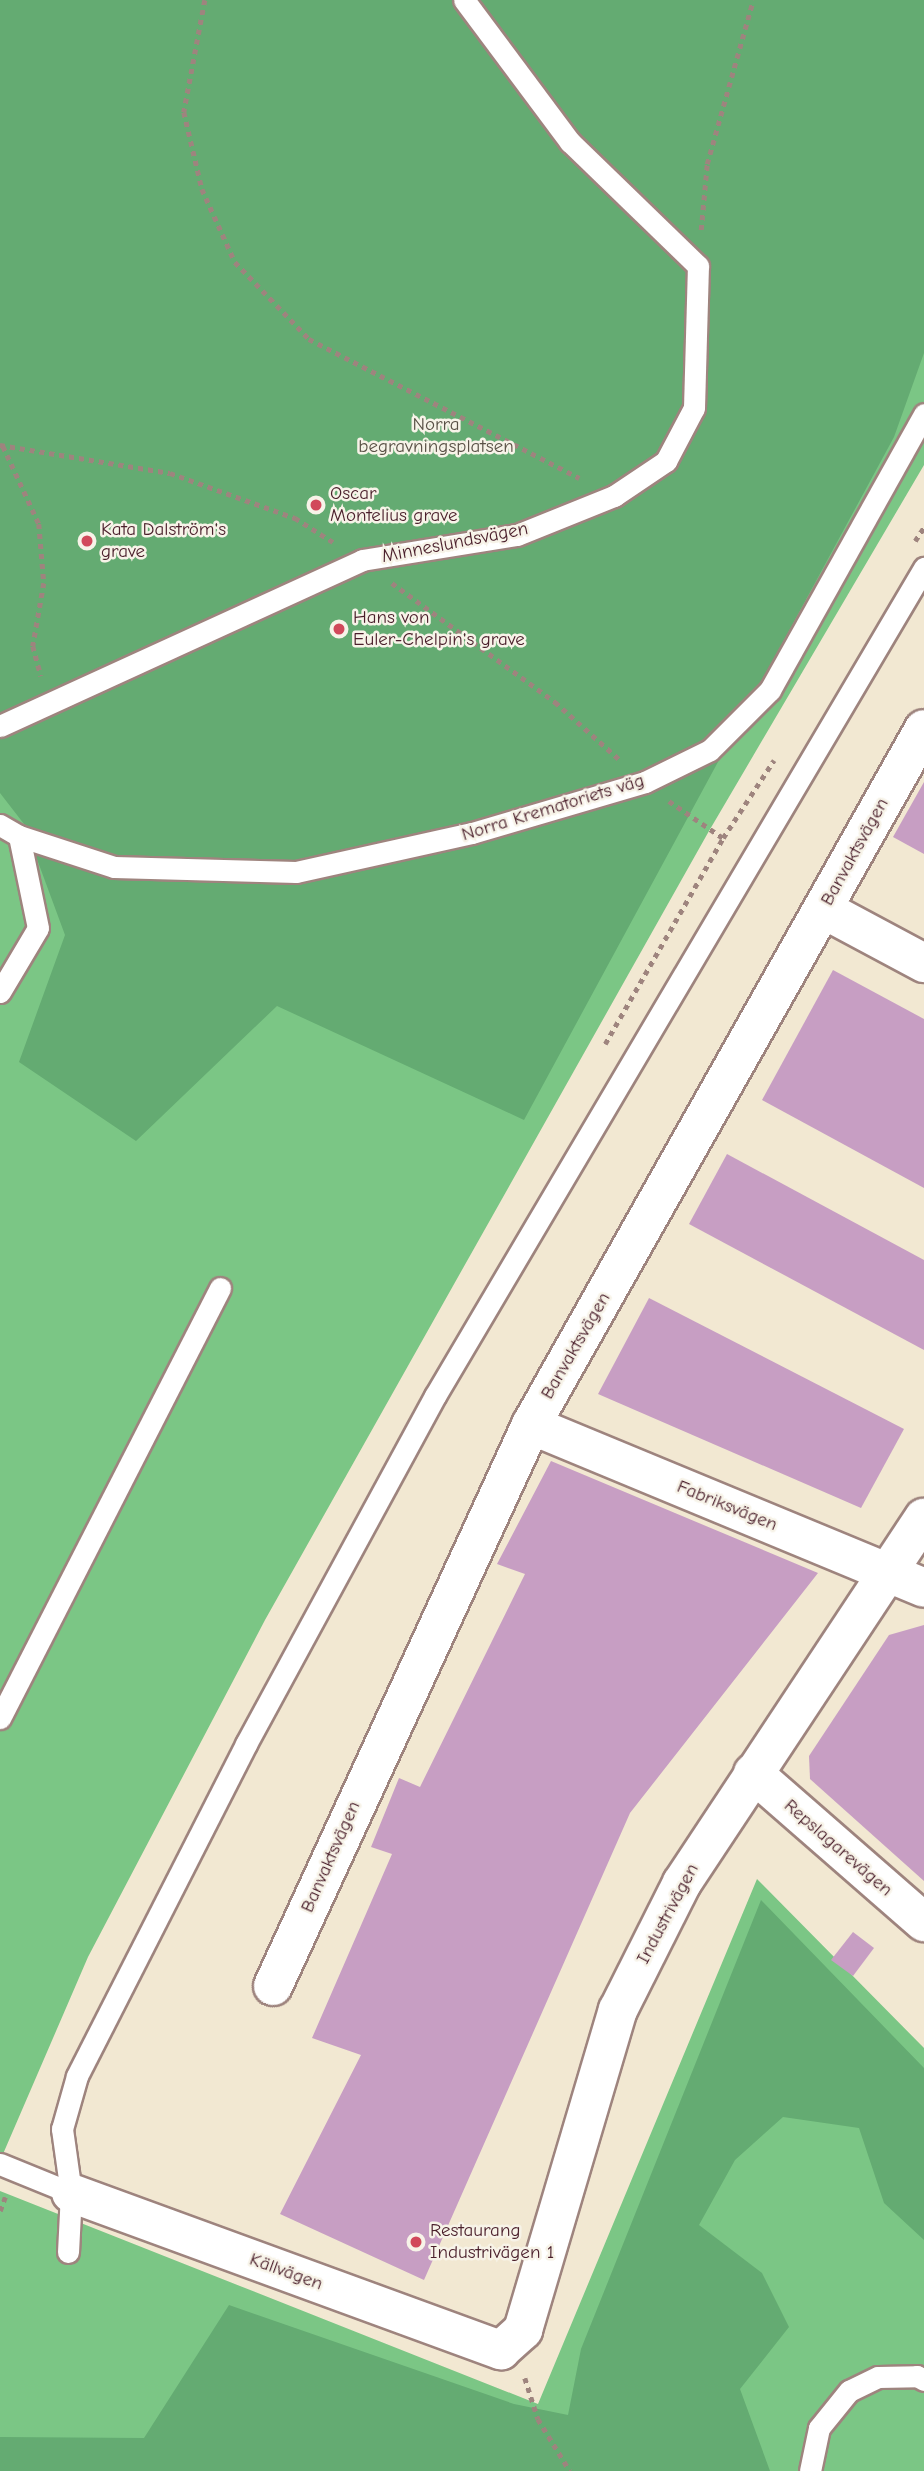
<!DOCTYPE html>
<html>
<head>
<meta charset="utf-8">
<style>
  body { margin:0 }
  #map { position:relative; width:924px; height:2471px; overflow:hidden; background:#f2e8d2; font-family:"Comic Neue",sans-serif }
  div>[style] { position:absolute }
  .green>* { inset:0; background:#7bc685 }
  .forest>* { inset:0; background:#64ab72 }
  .building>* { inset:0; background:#c79ec3 }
  .path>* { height:4.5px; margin-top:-2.25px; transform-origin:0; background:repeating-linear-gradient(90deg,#9e847e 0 5px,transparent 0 10px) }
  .roads { filter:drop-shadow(2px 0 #9e847e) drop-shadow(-2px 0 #9e847e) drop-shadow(0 2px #9e847e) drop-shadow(0 -2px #9e847e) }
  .service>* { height:21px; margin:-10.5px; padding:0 10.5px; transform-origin:10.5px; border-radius:10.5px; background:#fff }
  .minor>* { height:38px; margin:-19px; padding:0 19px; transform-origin:19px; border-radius:19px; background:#fff }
  .tertiary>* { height:38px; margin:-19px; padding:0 19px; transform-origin:19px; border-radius:19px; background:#fff }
  .dots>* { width:19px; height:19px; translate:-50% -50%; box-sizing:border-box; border:4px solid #f7f3e8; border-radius:50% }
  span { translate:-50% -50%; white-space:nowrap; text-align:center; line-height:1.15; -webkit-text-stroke:5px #f7f3e8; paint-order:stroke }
  .park-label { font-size:19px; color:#595146 }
  .poi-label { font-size:19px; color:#4a1f2b }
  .left { translate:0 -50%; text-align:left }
  .street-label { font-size:19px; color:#4a1f2b }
</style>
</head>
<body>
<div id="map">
  <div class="green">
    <i style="clip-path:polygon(0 0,924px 0,924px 465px,709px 831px,265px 1620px,88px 1957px,0 2161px)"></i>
    <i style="clip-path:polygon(757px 1879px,924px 2048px,924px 2471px,0 2471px,0 2191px,538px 2404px)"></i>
  </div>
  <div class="forest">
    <i style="clip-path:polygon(0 0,924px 0,924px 353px,894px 437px,524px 1120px,277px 1006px,136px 1141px,19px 1062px,65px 935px,24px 824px,0 793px)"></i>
    <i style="clip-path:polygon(761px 1900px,924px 2068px,924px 2240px,884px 2203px,859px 2128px,783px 2117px,735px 2160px,699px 2225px,762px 2273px,789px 2327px,740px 2389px,770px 2471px,0 2471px,0 2437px,144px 2438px,229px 2305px,514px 2404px,568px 2415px,581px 2349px)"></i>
  </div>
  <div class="building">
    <i style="clip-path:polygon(924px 782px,924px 854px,893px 837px)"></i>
    <i style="clip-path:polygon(833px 970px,924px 1019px,924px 1188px,762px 1100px)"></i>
    <i style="clip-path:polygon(727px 1154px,924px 1260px,924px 1350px,689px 1224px)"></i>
    <i style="clip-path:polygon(649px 1298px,904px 1429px,861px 1508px,598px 1394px)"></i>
    <i style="clip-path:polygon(551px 1461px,818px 1573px,630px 1813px,424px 2280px,280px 2214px,361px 2055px,312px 2038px,392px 1854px,371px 1847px,399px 1778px,420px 1787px,525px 1574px,497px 1564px)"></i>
    <i style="clip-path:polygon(924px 1625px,924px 1881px,810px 1779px,809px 1756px,889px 1635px)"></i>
    <i style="clip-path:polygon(853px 1932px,874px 1948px,853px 1976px,831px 1960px)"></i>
  </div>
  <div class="path">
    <i style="left:205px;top:0;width:114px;rotate:100.6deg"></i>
    <i style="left:184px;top:112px;width:79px;rotate:76.8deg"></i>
    <i style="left:202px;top:189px;width:80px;rotate:65.7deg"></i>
    <i style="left:235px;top:262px;width:107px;rotate:46.1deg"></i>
    <i style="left:309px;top:339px;width:304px;rotate:27.2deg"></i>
    <i style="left:701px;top:230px;width:66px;rotate:-84.8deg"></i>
    <i style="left:707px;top:164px;width:170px;rotate:-74.3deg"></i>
    <i style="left:0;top:445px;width:172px;rotate:9.4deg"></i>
    <i style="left:170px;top:473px;width:133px;rotate:19.8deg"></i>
    <i style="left:295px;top:518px;width:45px;rotate:32.3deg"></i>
    <i style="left:3px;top:446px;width:86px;rotate:65.2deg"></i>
    <i style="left:39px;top:524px;width:59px;rotate:85.2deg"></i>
    <i style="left:44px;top:583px;width:64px;rotate:99.9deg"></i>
    <i style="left:33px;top:646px;width:31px;rotate:75deg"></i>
    <i style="left:915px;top:541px;width:17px;rotate:-57deg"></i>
    <i style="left:392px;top:583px;width:202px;rotate:36.1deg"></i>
    <i style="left:555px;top:702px;width:87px;rotate:41.7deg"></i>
    <i style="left:669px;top:801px;width:65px;rotate:34.4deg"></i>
    <i style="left:605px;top:1044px;width:237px;rotate:-60.2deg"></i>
    <i style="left:723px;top:838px;width:93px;rotate:-56.8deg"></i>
    <i style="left:0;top:2211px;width:15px;rotate:-70deg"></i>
    <i style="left:525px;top:2378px;width:43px;rotate:72.4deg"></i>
    <i style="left:538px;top:2419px;width:61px;rotate:58.4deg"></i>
  </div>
  <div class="roads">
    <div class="service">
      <i style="left:0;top:726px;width:398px;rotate:-24.6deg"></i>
      <i style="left:362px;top:560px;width:157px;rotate:-9.2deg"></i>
      <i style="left:517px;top:535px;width:105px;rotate:-21.9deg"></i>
      <i style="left:614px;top:496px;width:63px;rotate:-33.9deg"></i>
      <i style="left:666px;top:461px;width:60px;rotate:-62.2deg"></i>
      <i style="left:694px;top:408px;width:142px;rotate:-88.4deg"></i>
      <i style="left:698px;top:266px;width:178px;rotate:-135.9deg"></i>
      <i style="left:570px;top:142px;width:177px;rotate:-126.7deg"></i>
      <i style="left:0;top:825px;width:22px;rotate:30deg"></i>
      <i style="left:19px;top:836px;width:100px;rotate:18.1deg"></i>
      <i style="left:114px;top:867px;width:182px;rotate:1.6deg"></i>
      <i style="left:296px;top:872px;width:180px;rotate:-12.5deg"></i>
      <i style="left:472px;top:833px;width:180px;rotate:-16.4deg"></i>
      <i style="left:645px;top:782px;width:72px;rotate:-26.2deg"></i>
      <i style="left:710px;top:750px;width:85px;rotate:-45deg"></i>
      <i style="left:770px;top:690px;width:316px;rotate:-60.8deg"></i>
      <i style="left:0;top:992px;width:74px;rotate:-59.3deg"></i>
      <i style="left:38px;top:928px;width:94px;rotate:-101.7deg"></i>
      <i style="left:0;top:1718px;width:483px;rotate:-62.9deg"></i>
      <i style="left:0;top:2164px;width:77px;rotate:22.2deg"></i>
      <i style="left:68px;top:2252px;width:59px;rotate:-87.1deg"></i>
      <i style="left:71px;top:2193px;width:65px;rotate:-98deg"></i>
      <i style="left:62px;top:2129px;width:55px;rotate:-74.2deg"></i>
      <i style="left:77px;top:2076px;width:373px;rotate:-63deg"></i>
      <i style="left:246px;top:1744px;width:396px;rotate:-61.5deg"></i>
      <i style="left:435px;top:1396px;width:962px;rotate:-59.43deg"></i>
      <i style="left:810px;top:2471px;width:44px;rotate:-78.2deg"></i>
      <i style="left:819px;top:2428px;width:48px;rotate:-51deg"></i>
      <i style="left:849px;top:2391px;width:32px;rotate:-26deg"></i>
      <i style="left:878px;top:2377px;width:39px;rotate:-1deg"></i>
      <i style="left:917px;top:2376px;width:8px;rotate:30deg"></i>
    </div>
    <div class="minor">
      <i style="left:823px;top:909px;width:115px;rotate:28.1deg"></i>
      <i style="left:531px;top:1425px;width:425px;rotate:22.5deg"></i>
      <i style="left:753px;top:1773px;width:227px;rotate:41.1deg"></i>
      <i style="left:273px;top:1986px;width:617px;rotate:-65.3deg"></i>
      <i style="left:531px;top:1425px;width:799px;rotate:-60.55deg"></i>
      <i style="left:71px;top:2193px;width:458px;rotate:20.1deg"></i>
    </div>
    <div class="tertiary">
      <i style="left:501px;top:2350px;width:30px;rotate:-42deg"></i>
      <i style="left:523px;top:2330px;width:334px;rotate:-73.5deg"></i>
      <i style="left:618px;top:2010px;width:142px;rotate:-63.3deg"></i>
      <i style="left:682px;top:1883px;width:438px;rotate:-56.5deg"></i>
    </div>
  </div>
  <div class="dots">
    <i style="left:316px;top:505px;background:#d1495b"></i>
    <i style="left:87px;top:541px;background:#d1495b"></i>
    <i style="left:339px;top:629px;background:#d1495b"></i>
    <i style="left:416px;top:2242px;background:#d1495b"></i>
  </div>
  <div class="park-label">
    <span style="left:436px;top:436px">Norra<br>begravningsplatsen</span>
  </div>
  <div class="poi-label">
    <span class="left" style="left:330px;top:505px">Oscar<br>Montelius grave</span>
    <span class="left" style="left:101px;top:541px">Kata Dalström's<br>grave</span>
    <span class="left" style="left:353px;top:629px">Hans von<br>Euler-Chelpin's grave</span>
    <span class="left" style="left:430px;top:2242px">Restaurang<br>Industrivägen 1</span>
  </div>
  <div class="street-label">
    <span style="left:455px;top:543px;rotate:-11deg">Minneslundsvägen</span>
    <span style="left:553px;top:808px;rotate:-17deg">Norra Krematoriets väg</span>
    <span style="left:855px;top:852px;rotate:-61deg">Banvaktsvägen</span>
    <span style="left:576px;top:1346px;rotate:-60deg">Banvaktsvägen</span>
    <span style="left:727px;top:1506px;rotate:22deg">Fabriksvägen</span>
    <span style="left:838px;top:1848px;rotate:41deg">Repslagarevägen</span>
    <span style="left:331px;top:1857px;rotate:-66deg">Banvaktsvägen</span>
    <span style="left:668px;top:1914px;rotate:-62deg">Industrivägen</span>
    <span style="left:286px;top:2272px;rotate:20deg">Källvägen</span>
  </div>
</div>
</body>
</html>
